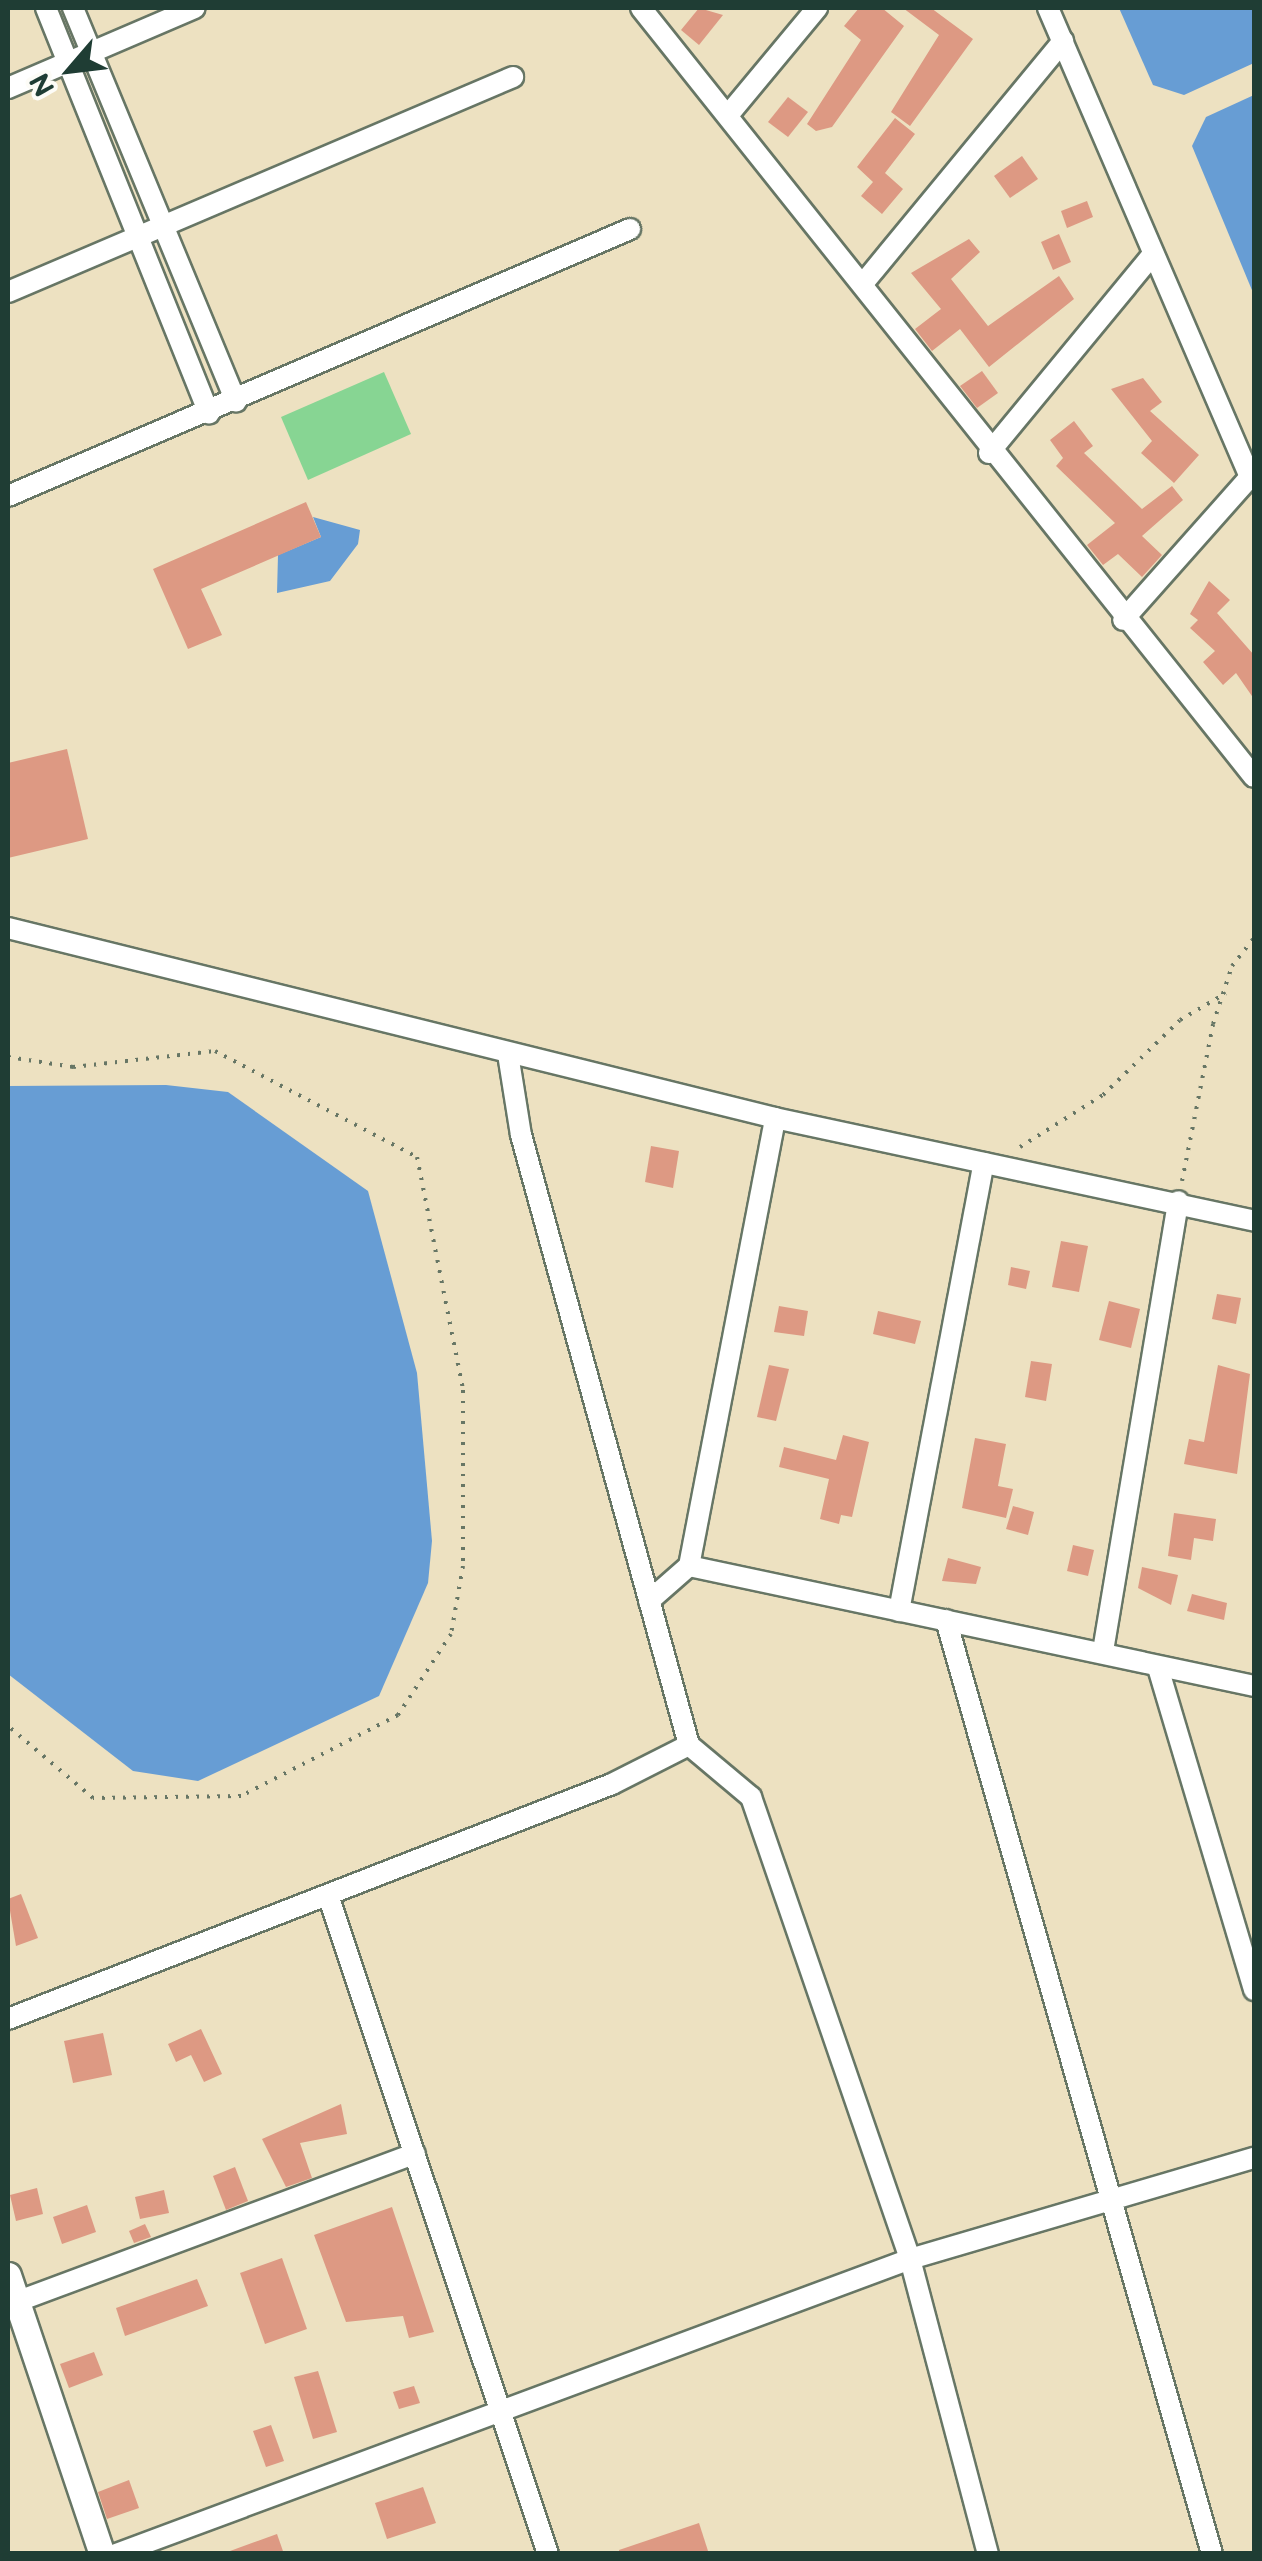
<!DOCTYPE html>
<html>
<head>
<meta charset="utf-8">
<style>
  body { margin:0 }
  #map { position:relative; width:1262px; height:2561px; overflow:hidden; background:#ede1c1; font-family:"Balsamiq Sans",sans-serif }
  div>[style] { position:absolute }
  .green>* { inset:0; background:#87d593 }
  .water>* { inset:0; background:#679dd4 }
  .building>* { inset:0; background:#dd9983 }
  .path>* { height:4px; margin-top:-2px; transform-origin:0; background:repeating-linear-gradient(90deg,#677665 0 2.5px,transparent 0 10.5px) }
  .roads { filter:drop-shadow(2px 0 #677665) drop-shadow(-2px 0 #677665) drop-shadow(0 2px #677665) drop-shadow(0 -2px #677665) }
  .minor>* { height:20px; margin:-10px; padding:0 10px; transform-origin:10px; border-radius:10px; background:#fff }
  .tertiary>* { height:25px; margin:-12.5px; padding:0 12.5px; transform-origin:12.5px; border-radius:12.5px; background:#fff }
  span { translate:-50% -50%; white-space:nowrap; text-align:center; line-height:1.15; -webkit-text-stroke:9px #fdfcf7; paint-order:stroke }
  .frame { position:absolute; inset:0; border:10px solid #1f3d34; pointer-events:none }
  .north { position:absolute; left:20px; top:20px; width:100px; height:100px; -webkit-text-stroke:8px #fdfcf7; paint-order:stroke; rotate:242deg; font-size:28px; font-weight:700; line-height:40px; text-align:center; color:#1f3d34 }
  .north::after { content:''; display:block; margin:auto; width:35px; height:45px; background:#1f3d34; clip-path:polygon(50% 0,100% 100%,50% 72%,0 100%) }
</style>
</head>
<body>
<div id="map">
  <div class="green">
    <i style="clip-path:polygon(384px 372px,411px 434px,308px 480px,281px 417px)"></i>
  </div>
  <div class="water">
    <i style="clip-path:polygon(1119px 8px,1254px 8px,1254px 63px,1184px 95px,1153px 85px)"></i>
    <i style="clip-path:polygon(1254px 95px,1254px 295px,1192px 146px,1206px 117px)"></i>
    <i style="clip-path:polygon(313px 517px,360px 530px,358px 544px,330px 581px,277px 593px,278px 555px,321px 537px)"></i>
    <i style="clip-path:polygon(166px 1085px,228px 1092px,368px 1191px,417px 1373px,432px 1541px,428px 1583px,379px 1696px,198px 1781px,133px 1771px,8px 1674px,8px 1086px)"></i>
  </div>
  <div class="building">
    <i style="clip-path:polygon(699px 8px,723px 15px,699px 45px,681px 30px)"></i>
    <i style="clip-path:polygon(859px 8px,882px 8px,904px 26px,832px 127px,816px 131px,807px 124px,861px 40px,844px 26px)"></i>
    <i style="clip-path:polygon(903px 8px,931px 8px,973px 39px,910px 126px,891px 112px,939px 35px)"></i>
    <i style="clip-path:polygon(788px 97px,808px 112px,788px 137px,768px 122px)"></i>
    <i style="clip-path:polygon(895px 118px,915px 134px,885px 173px,903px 189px,882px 214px,861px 196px,873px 182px,857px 167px)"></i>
    <i style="clip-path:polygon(1022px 156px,1038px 179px,1010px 198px,994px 176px)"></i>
    <i style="clip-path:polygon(1087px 201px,1093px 217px,1067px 228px,1061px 211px)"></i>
    <i style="clip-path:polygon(1059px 234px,1071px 262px,1053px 270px,1041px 242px)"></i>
    <i style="clip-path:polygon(969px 239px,980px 252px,951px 279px,988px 326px,1059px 276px,1074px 299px,989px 367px,960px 329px,932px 351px,915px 329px,941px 309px,911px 273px)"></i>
    <i style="clip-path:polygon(982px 371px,998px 393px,977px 408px,960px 386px)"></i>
    <i style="clip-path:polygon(1143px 378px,1162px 402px,1150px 411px,1199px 455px,1174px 483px,1141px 453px,1152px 441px,1111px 389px)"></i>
    <i style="clip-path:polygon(1074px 421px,1093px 446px,1084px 453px,1142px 509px,1172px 486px,1183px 500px,1142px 536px,1162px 555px,1142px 577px,1118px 554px,1103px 565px,1087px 545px,1115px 523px,1056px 466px,1063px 458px,1050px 440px)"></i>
    <i style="clip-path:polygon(306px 502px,321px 537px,201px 589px,222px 635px,188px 649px,153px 569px)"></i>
    <i style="clip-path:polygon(1209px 581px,1230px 600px,1217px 613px,1254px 655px,1254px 699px,1236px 673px,1223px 685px,1203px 662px,1215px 651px,1190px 628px,1198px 620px,1190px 614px)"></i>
    <i style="clip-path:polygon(67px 749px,88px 839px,8px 858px,8px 763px)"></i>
    <i style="clip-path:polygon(651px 1146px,679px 1151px,673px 1188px,645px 1182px)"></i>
    <i style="clip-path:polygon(1061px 1241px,1088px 1246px,1079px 1292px,1052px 1287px)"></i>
    <i style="clip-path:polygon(1011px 1267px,1030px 1271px,1026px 1289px,1008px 1285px)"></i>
    <i style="clip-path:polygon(1217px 1294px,1241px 1298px,1236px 1324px,1212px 1319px)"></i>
    <i style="clip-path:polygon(1109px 1301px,1140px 1309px,1131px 1348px,1099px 1340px)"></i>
    <i style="clip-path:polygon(779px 1306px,808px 1311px,804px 1336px,774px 1332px)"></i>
    <i style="clip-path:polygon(878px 1311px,921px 1321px,915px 1344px,873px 1334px)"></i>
    <i style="clip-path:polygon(1031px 1361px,1052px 1364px,1046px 1401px,1025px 1397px)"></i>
    <i style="clip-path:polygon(769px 1365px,789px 1369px,776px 1421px,757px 1417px)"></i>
    <i style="clip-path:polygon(1218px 1365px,1250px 1374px,1237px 1474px,1184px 1464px,1189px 1439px,1204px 1442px)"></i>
    <i style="clip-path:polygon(843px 1435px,869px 1442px,852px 1517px,841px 1515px,839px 1524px,820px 1519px,829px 1479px,779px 1467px,784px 1447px,836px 1460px)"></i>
    <i style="clip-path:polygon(975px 1438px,1006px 1444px,998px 1486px,1013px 1489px,1006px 1518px,962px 1508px)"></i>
    <i style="clip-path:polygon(1013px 1506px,1034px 1512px,1028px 1535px,1006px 1529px)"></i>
    <i style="clip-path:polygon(1174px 1513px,1216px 1519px,1213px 1541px,1194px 1538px,1191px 1560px,1168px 1556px)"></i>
    <i style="clip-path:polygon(1073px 1545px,1094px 1550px,1088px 1576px,1067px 1571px)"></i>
    <i style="clip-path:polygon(948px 1558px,981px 1567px,976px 1584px,942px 1581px)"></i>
    <i style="clip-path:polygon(1142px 1567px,1178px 1575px,1171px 1605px,1138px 1588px)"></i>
    <i style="clip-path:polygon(1192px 1594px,1227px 1603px,1224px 1620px,1187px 1611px)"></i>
    <i style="clip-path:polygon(21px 1894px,38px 1938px,16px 1946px,8px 1899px)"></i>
    <i style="clip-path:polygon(201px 2029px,222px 2074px,204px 2082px,191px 2055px,176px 2062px,168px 2044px)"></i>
    <i style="clip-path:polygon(103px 2033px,112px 2075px,73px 2083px,64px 2041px)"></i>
    <i style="clip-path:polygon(341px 2104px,347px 2134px,300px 2143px,312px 2178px,286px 2187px,262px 2139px)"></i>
    <i style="clip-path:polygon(235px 2167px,248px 2201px,226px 2210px,213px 2176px)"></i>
    <i style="clip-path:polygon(37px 2188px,43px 2214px,16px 2221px,10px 2195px)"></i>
    <i style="clip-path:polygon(164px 2190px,169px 2213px,140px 2219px,135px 2197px)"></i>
    <i style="clip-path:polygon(87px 2205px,96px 2232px,62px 2244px,53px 2217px)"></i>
    <i style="clip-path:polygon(392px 2207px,434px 2332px,409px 2338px,403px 2316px,346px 2322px,314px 2235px)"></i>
    <i style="clip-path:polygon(145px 2224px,151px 2237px,134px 2243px,129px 2231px)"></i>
    <i style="clip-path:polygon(282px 2258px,307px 2329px,265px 2344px,240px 2273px)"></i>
    <i style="clip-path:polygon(197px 2279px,208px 2306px,125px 2336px,116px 2308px)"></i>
    <i style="clip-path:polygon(94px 2352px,103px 2375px,69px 2388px,60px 2364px)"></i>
    <i style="clip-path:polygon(318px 2371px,337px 2432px,313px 2439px,294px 2377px)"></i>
    <i style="clip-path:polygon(414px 2386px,420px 2403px,399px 2409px,393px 2392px)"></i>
    <i style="clip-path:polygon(271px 2425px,284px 2461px,266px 2467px,253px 2431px)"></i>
    <i style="clip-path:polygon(129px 2480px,139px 2508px,107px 2519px,98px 2492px)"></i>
    <i style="clip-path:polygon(423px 2487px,436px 2523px,387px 2539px,375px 2503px)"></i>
    <i style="clip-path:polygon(699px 2523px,709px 2554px,619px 2554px,619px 2550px)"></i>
    <i style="clip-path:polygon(277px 2534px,284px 2554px,231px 2554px,230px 2551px)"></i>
  </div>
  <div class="path">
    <i style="left:8px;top:1057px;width:66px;rotate:8.7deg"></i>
    <i style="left:73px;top:1067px;width:143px;rotate:-6.4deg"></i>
    <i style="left:215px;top:1051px;width:228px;rotate:27.7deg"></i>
    <i style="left:417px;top:1157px;width:237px;rotate:78.8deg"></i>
    <i style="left:463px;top:1390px;width:176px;rotate:90deg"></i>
    <i style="left:463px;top:1566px;width:69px;rotate:100deg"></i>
    <i style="left:451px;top:1634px;width:97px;rotate:123.2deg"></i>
    <i style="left:398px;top:1715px;width:177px;rotate:152.7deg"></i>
    <i style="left:241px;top:1796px;width:148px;rotate:179.2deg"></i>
    <i style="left:93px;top:1798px;width:111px;rotate:-139.7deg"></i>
    <i style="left:1020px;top:1147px;width:98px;rotate:-32.1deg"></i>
    <i style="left:1103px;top:1095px;width:107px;rotate:-44.2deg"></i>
    <i style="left:1180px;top:1020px;width:53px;rotate:-30.4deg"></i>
    <i style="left:1182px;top:1181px;width:160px;rotate:-78.8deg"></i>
    <i style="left:1213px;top:1024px;width:61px;rotate:-71.9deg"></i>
    <i style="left:1232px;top:966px;width:36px;rotate:-52deg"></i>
  </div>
  <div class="roads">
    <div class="minor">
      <i style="left:46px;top:8px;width:437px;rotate:68.1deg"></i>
      <i style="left:73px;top:8px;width:426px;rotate:67.5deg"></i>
      <i style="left:641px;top:8px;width:983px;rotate:51.44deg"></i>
      <i style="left:1048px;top:8px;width:511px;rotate:66.7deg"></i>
      <i style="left:1250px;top:477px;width:191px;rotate:131.6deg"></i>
      <i style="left:8px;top:88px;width:203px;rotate:-23.2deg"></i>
      <i style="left:729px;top:114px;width:138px;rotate:-50.3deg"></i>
      <i style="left:866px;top:280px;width:310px;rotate:-50.5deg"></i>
      <i style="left:8px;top:292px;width:549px;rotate:-23.06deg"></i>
      <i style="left:989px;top:453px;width:258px;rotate:-50.5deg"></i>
      <i style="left:8px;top:496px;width:677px;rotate:-23.23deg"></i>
      <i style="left:8px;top:928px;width:790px;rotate:13.91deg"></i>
      <i style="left:775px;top:1118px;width:490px;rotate:12.1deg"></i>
      <i style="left:508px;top:1054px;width:82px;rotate:80.9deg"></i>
      <i style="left:521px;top:1135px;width:633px;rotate:74.6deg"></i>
      <i style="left:689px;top:1745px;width:81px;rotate:40deg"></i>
      <i style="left:751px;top:1797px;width:489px;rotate:71deg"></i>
      <i style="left:910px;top:2259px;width:305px;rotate:75.2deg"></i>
      <i style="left:689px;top:1566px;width:578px;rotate:11.99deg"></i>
      <i style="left:649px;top:1601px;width:53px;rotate:-41.2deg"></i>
      <i style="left:689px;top:1566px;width:456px;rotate:-79.1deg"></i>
      <i style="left:899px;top:1611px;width:456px;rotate:-79.3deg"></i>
      <i style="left:946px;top:1620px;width:971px;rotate:74.1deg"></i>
      <i style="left:1103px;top:1651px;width:456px;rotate:-80.5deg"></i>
      <i style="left:1159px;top:1671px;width:333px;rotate:73.4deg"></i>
      <i style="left:328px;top:1895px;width:695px;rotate:71.54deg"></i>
      <i style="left:8px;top:2019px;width:648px;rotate:-21.26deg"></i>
      <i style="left:612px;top:1784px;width:86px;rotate:-26.9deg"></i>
      <i style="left:8px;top:2305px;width:434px;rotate:-20.4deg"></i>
      <i style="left:116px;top:2554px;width:847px;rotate:-20.38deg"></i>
      <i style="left:910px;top:2259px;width:359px;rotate:-16.4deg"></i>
    </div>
    <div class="tertiary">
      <i style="left:8px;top:2275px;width:294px;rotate:71.4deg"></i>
    </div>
  </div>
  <div class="frame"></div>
  <div class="north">N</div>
</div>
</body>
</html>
